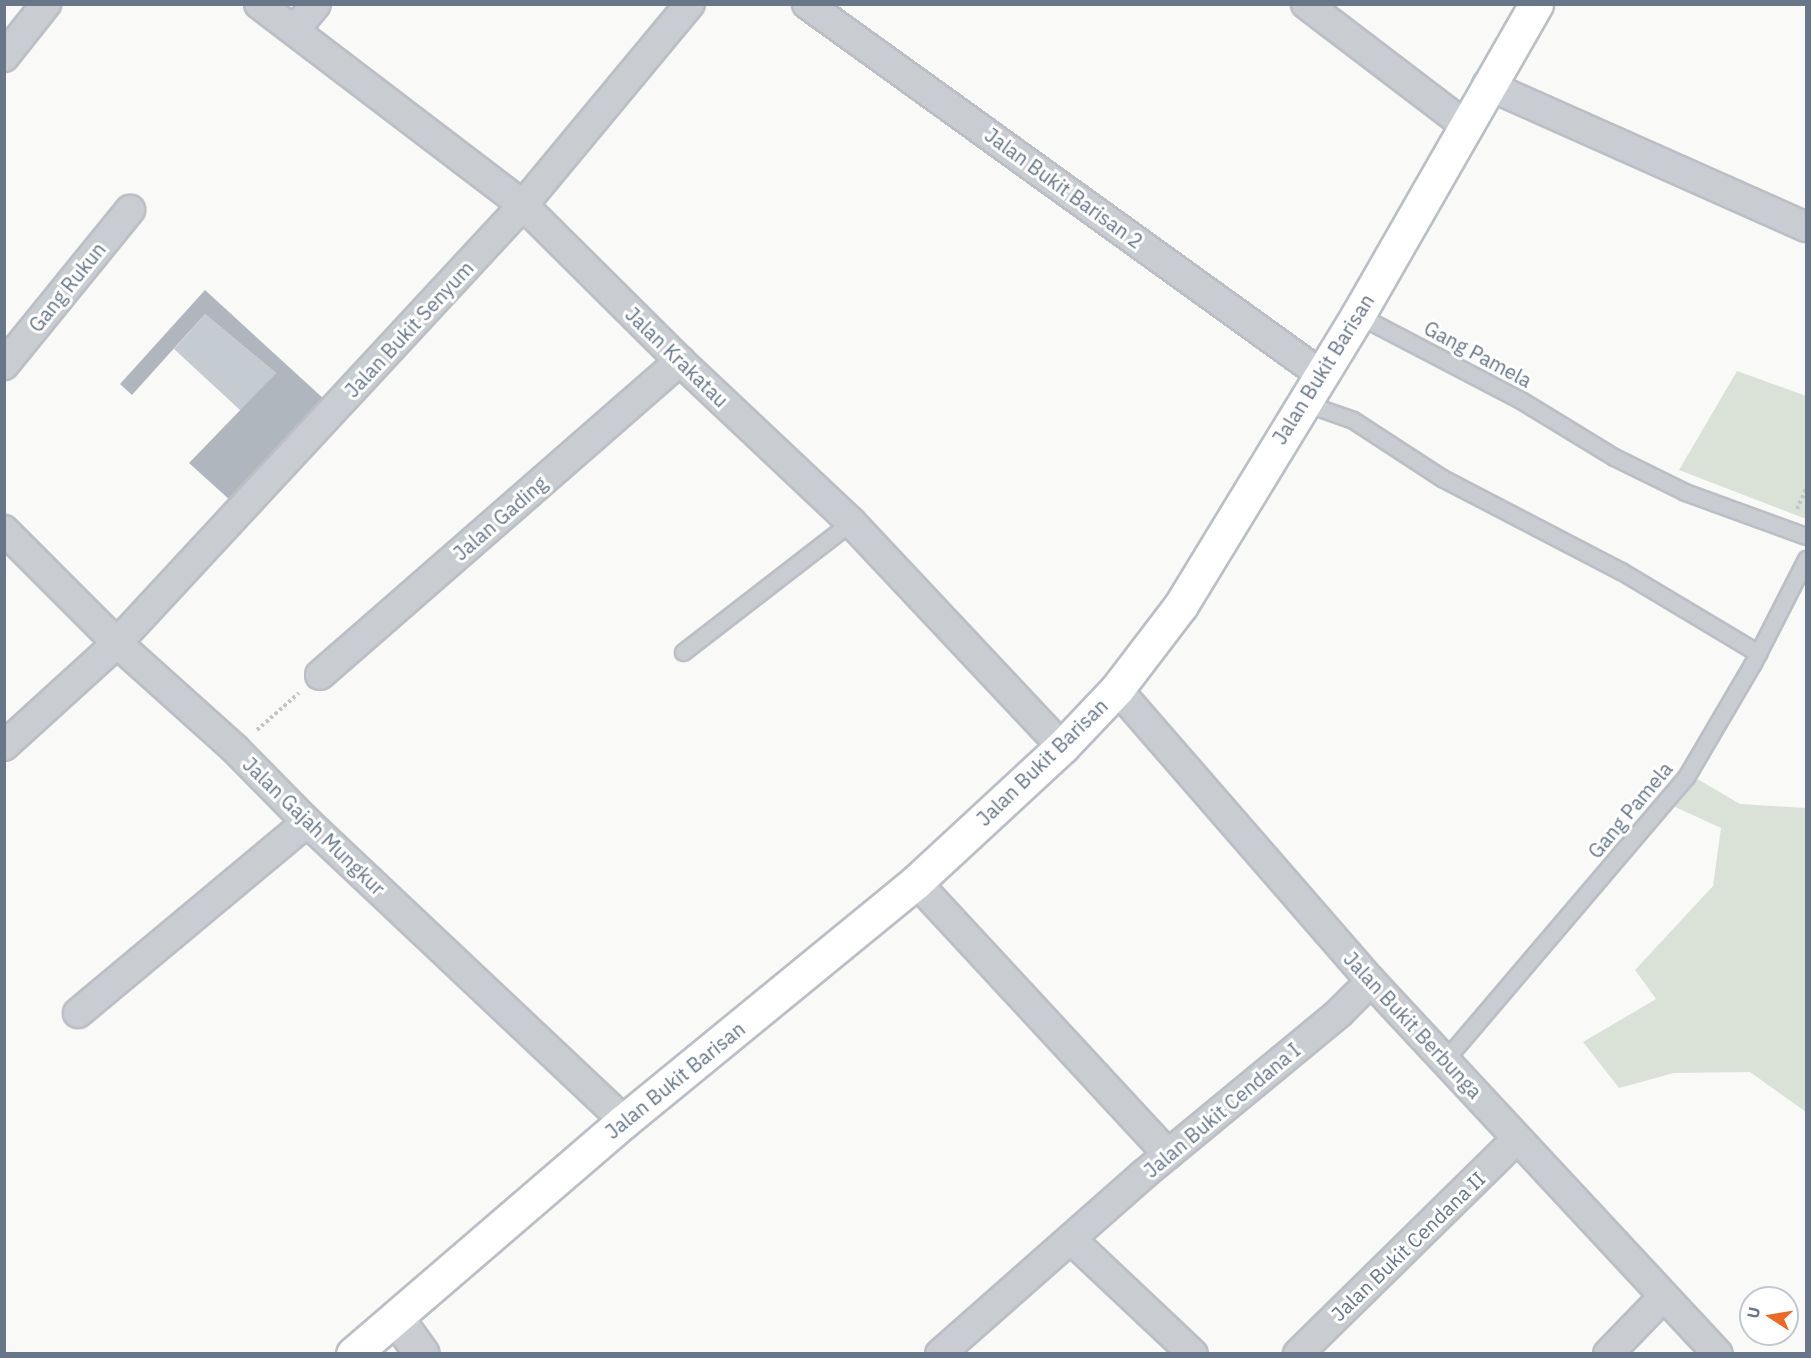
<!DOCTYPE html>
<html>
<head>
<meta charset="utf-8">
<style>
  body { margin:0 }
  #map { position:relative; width:1811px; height:1358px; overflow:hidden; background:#f9f9f7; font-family:"IBM Plex Sans",sans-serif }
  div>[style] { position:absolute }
  .green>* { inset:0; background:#dae2d8 }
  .water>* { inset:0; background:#c4ccd2 }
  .building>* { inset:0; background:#b0b6be }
  .path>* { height:4px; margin-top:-2px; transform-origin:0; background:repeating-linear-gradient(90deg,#c3c4c7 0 3px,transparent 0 6px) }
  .roads { filter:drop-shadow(2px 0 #bbbfc5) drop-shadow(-2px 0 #bbbfc5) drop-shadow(0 2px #bbbfc5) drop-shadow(0 -2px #bbbfc5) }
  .service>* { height:15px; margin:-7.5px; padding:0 7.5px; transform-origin:7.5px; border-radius:7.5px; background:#c9ccd0 }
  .minor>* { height:28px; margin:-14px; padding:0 14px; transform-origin:14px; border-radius:14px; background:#c9ccd0 }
  .tertiary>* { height:33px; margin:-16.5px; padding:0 16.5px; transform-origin:16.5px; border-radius:16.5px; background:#c9ccd0 }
  .secondary>* { height:33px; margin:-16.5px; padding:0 16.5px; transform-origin:16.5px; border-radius:16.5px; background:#fff }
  span { translate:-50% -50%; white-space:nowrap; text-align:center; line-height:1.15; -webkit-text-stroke:6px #fff; paint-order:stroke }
  .street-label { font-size:20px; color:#677689 }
  .frame { position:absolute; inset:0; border:6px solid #677689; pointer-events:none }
  .north { position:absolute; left:1739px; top:1286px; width:60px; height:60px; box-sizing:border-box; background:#fff; border:2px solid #c2c8d0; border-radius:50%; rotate:282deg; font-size:16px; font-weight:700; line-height:24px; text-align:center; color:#677689 }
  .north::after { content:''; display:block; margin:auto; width:21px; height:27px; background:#e96b28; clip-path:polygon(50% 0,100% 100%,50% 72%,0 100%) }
</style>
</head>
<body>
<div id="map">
  <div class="green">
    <i style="clip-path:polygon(1737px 371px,1806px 396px,1806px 519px,1679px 470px)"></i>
    <i style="clip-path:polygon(1694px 777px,1740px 804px,1806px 808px,1806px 1112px,1750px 1072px,1674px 1073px,1619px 1088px,1583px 1042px,1656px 999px,1635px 970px,1713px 886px,1721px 828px,1673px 806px)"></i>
  </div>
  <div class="water">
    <i style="clip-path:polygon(205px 314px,276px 373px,241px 411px,174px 349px)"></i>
  </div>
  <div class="building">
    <i style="clip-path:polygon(205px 290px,324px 399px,231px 501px,189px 463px,276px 373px,205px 314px,132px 395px,120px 384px)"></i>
  </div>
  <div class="path">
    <i style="left:1797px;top:509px;width:22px;rotate:-66deg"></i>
    <i style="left:257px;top:730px;width:56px;rotate:-41.4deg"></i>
  </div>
  <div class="roads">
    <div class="service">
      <i style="left:1358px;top:315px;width:182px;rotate:27.6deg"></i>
      <i style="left:1519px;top:399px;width:111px;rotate:31.4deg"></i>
      <i style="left:1614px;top:457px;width:79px;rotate:26.2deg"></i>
      <i style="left:1685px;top:492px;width:129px;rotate:20deg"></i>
      <i style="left:1302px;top:402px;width:54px;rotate:19.4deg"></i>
      <i style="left:1353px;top:420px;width:106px;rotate:33.1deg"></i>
      <i style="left:1442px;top:478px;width:202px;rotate:27.5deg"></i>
      <i style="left:1621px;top:571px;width:160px;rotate:30.9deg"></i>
      <i style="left:683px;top:652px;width:212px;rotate:-37.7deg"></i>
      <i style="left:1445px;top:1060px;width:372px;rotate:-49.6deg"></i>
      <i style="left:1686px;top:777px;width:132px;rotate:-59.6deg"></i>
      <i style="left:1753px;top:663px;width:117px;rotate:-63deg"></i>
    </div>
    <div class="minor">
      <i style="left:259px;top:4px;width:332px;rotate:37.3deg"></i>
      <i style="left:523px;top:205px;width:221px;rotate:44.8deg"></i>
      <i style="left:680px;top:361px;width:235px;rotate:43.3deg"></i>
      <i style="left:851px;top:522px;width:308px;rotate:46.8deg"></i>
      <i style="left:807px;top:4px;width:631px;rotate:35.78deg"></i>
      <i style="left:1306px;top:4px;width:200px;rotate:37.3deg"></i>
      <i style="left:295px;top:30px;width:33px;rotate:-51deg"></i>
      <i style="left:4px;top:57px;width:68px;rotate:-51.6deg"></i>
      <i style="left:1487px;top:85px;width:349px;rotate:24deg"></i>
      <i style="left:4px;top:365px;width:200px;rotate:-50.9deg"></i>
      <i style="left:4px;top:530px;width:160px;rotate:45deg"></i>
      <i style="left:117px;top:643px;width:159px;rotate:41.9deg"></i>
      <i style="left:235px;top:749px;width:103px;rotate:45.4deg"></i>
      <i style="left:307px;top:822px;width:436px;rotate:43.3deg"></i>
      <i style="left:320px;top:675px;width:478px;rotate:-41.1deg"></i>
      <i style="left:1117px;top:689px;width:387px;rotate:49deg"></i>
      <i style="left:1371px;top:981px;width:509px;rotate:47.07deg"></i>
      <i style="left:4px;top:746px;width:153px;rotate:-42.3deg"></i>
      <i style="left:117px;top:643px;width:597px;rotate:-47.17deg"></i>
      <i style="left:523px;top:205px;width:261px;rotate:-50.3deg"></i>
      <i style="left:916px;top:882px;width:371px;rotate:47.2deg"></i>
      <i style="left:78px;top:1013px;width:298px;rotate:-39.8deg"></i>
      <i style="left:1072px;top:1240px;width:166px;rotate:43.3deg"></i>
      <i style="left:940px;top:1354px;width:272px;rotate:-41.4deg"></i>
      <i style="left:1144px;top:1174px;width:253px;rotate:-39.5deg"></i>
      <i style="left:1339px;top:1013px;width:45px;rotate:-45deg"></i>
      <i style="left:1298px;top:1354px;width:307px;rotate:-44.5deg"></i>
      <i style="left:1608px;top:1354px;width:79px;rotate:-46deg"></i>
    </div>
    <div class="tertiary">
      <i style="left:396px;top:1318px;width:44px;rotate:54.2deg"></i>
    </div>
    <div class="secondary">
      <i style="left:353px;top:1354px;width:357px;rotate:-40.7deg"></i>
      <i style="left:624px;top:1121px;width:377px;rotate:-39.3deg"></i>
      <i style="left:916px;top:882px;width:199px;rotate:-42.8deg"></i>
      <i style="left:1062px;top:747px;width:80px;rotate:-46.5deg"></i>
      <i style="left:1117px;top:689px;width:106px;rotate:-52.7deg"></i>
      <i style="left:1181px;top:605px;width:340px;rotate:-58.6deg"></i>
      <i style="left:1358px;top:315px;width:358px;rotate:-60.2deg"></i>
    </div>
  </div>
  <div class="street-label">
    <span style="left:1064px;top:188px;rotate:36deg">Jalan Bukit Barisan 2</span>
    <span style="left:67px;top:287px;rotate:-51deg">Gang Rukun</span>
    <span style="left:409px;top:329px;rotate:-47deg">Jalan Bukit Senyum</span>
    <span style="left:1478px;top:354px;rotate:28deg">Gang Pamela</span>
    <span style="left:677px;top:357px;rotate:44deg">Jalan Krakatau</span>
    <span style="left:1323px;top:369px;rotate:-58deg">Jalan Bukit Barisan</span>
    <span style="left:500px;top:518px;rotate:-41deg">Jalan Gading</span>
    <span style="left:1042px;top:762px;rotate:-44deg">Jalan Bukit Barisan</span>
    <span style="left:1630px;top:810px;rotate:-50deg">Gang Pamela</span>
    <span style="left:314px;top:826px;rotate:44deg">Jalan Gajah Mungkur</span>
    <span style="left:1413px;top:1025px;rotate:47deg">Jalan Bukit Berbunga</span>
    <span style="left:675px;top:1080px;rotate:-39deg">Jalan Bukit Barisan</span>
    <span style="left:1222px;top:1110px;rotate:-40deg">Jalan Bukit Cendana I</span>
    <span style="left:1408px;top:1246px;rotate:-44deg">Jalan Bukit Cendana II</span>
  </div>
  <div class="frame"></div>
  <div class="north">U</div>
</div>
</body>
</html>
